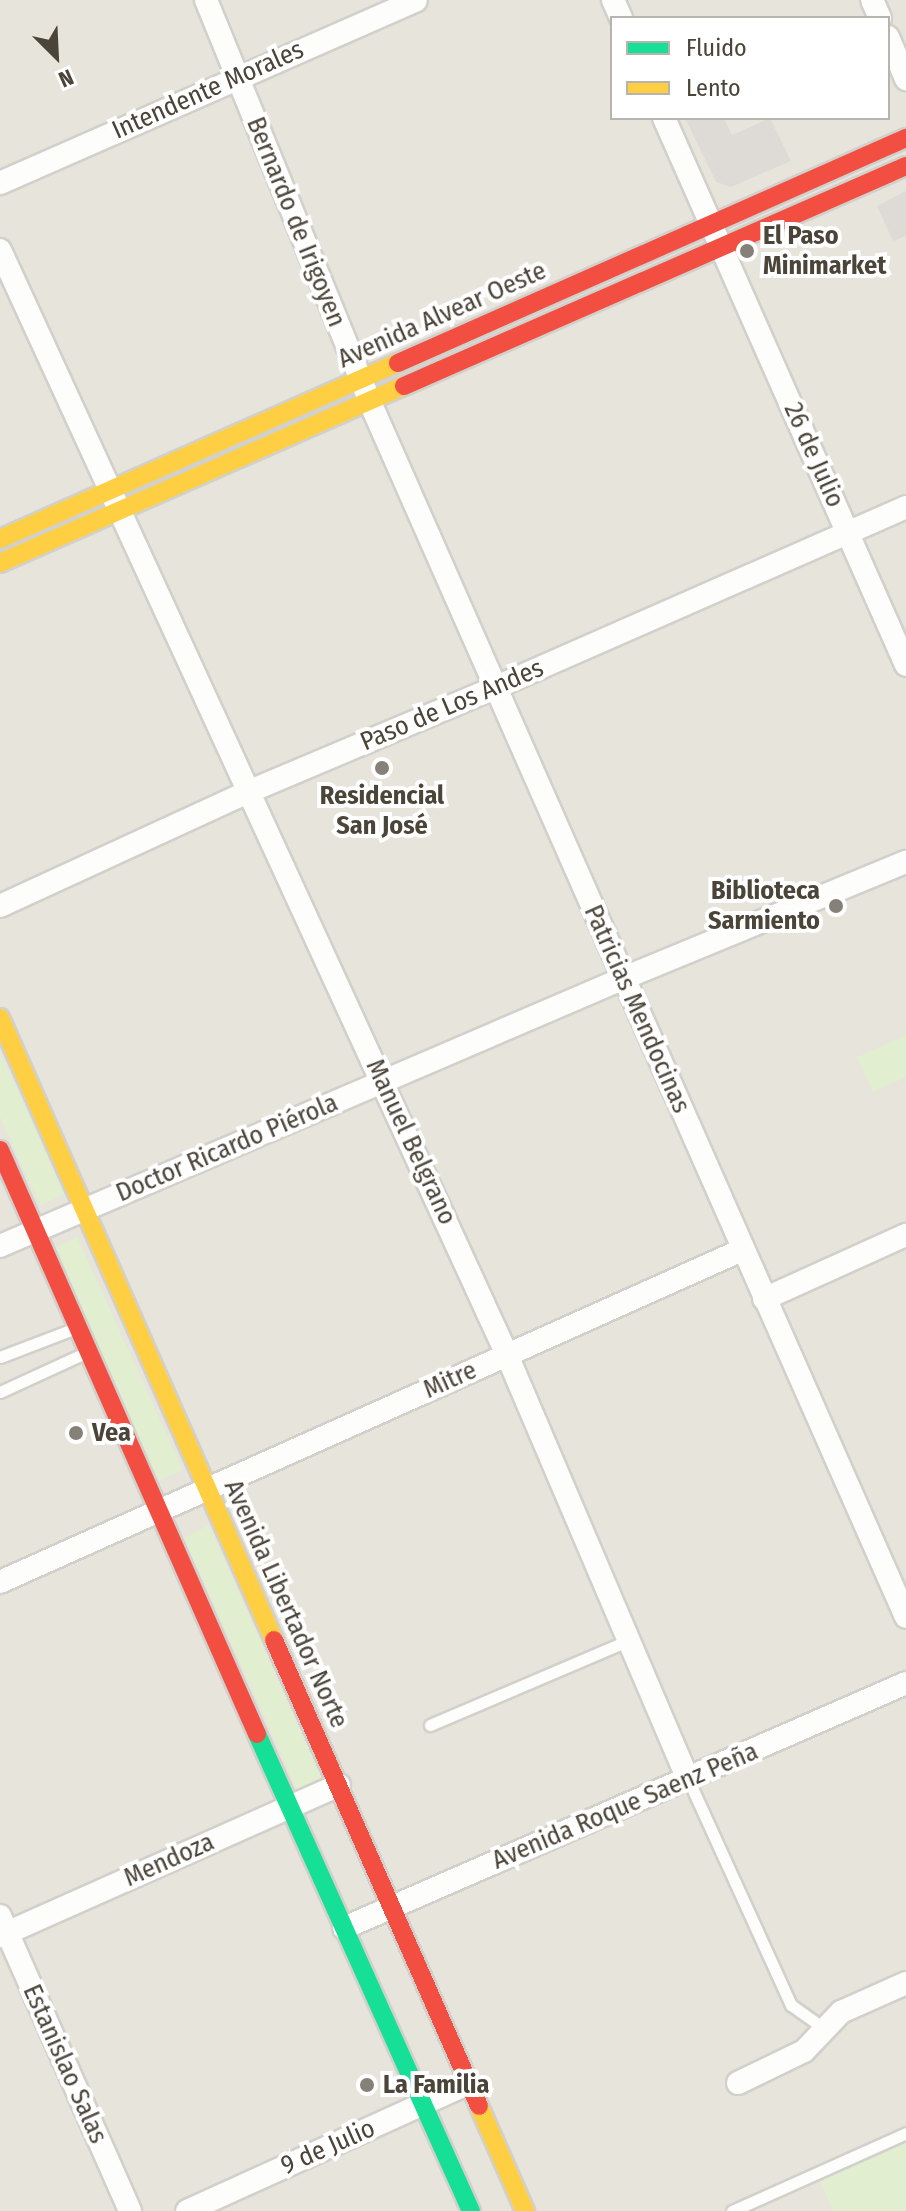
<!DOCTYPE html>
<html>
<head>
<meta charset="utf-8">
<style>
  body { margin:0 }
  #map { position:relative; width:906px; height:2211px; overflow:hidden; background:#f4f2ee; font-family:"Fira Sans Condensed",sans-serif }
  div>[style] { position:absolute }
  .residential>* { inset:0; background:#e7e4dc }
  .green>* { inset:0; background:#e1eecf }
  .building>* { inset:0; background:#dedbd6 }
  .roads { filter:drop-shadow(2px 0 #d2d0cb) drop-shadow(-2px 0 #d2d0cb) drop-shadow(0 2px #d2d0cb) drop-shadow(0 -2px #d2d0cb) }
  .lane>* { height:11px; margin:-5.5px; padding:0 5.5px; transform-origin:5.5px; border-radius:5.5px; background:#fdfdfc }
  .street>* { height:22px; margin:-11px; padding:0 11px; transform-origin:11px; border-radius:11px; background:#fdfdfc }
  .fast>* { height:18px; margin:-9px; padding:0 9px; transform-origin:9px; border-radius:9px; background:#16e098 }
  .slow>* { height:18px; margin:-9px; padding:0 9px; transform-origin:9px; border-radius:9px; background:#ffcf43 }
  .jam>* { height:18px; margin:-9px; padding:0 9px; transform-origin:9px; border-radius:9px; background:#f24e42 }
  .dots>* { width:22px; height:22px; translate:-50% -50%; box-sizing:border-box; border:4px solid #fff; border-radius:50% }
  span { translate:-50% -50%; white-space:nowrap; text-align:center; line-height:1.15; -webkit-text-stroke:8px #fff; paint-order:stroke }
  .street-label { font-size:26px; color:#4b4439 }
  .poi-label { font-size:26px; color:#4b4439; font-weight:700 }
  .left { translate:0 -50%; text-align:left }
  .right { translate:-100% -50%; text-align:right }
  .legend { position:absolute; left:610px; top:16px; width:280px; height:104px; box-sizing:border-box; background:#fff; border:2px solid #b7b4b0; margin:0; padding:10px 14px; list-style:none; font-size:24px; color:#4b4439 }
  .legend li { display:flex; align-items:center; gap:16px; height:40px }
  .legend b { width:40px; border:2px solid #b7b4b0 }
  .north { position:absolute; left:16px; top:16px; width:80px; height:80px; -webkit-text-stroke:6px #fff; paint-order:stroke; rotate:156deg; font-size:22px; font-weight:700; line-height:32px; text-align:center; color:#4b4439 }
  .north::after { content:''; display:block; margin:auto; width:28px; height:36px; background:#4b4439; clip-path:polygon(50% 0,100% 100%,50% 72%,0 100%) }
</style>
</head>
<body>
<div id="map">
  <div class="residential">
    <i style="clip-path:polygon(evenodd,0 0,906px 0,906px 2211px,0 2211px,0 0,612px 18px,888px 18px,888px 118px,612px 118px,612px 18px)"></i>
  </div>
  <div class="green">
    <i style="clip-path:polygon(906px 1035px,906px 1077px,873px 1092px,857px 1057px)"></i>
    <i style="clip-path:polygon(0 1052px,64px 1194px,40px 1206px,0 1117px)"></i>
    <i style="clip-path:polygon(77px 1237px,183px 1470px,158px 1481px,53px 1248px)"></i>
    <i style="clip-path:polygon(209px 1525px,322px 1780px,297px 1790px,184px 1538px)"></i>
    <i style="clip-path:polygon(906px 2136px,906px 2211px,833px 2211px,817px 2175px)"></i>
  </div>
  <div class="building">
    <i style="clip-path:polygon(685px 118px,724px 118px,732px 135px,770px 118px,791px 161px,731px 187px,716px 182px)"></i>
    <i style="clip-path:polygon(906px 191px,906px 236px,893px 241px,877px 206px)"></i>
  </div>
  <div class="roads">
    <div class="lane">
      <i style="left:0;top:1357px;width:78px;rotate:-21deg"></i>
      <i style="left:0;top:1392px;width:91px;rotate:-24.6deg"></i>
      <i style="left:430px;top:1725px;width:216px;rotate:-23.1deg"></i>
      <i style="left:688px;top:1779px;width:248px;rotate:65.5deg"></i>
      <i style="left:791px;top:2005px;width:42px;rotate:35.2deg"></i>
      <i style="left:732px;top:2211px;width:191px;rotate:-24.1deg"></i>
    </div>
    <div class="street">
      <i style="left:206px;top:0;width:432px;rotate:67.8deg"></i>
      <i style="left:369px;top:400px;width:1330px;rotate:66.19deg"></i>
      <i style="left:613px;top:0;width:20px;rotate:66deg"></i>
      <i style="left:872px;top:0;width:20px;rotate:66deg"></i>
      <i style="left:888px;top:37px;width:46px;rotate:66.8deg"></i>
      <i style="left:664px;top:118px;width:598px;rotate:66.13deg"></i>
      <i style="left:0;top:183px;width:454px;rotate:-23.7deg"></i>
      <i style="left:0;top:250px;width:1216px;rotate:65.35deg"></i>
      <i style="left:507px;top:1355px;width:461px;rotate:66.9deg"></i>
      <i style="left:0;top:906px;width:273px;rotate:-24.7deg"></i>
      <i style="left:248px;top:792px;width:267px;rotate:-22.9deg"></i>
      <i style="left:494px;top:688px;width:450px;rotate:-23.7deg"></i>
      <i style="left:0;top:1246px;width:679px;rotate:-23.24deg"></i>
      <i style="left:624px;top:978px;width:305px;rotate:-22.4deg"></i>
      <i style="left:764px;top:1299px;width:156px;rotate:-24.3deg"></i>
      <i style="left:0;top:1582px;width:813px;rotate:-24.11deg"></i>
      <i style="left:0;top:1916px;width:322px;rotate:66.2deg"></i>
      <i style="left:344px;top:1928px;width:613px;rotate:-23.55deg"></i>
      <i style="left:0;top:1936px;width:371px;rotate:-24deg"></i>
      <i style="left:738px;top:2083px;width:73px;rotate:-25.9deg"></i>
      <i style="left:804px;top:2051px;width:54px;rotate:-46.5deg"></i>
      <i style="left:841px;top:2012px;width:71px;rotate:-24deg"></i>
      <i style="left:187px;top:2211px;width:310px;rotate:-24.4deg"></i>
    </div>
    <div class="fast">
      <i style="left:257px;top:1734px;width:523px;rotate:65.84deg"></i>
    </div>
    <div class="slow">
      <i style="left:0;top:539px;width:435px;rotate:-23.9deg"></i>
      <i style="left:0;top:563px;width:441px;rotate:-23.7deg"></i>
      <i style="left:0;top:1018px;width:680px;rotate:66.23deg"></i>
      <i style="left:479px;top:2106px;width:115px;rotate:66.3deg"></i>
    </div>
    <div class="jam">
      <i style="left:398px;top:363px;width:556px;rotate:-23.89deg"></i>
      <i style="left:404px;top:386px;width:548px;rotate:-23.67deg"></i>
      <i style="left:0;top:1150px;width:638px;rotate:66.25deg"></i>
      <i style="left:274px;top:1640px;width:509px;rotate:66.25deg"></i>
    </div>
  </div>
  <div class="dots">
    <i style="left:747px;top:251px;background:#868178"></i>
    <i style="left:382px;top:768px;background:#868178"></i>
    <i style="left:836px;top:906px;background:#868178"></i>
    <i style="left:76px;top:1433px;background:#868178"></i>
    <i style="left:367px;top:2085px;background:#868178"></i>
  </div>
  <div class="street-label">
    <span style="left:208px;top:90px;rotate:-24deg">Intendente Morales</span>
    <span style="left:296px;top:222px;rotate:68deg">Bernardo de Irigoyen</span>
    <span style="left:442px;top:315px;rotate:-24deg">Avenida Alvear Oeste</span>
    <span style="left:814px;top:455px;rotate:66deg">26 de Julio</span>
    <span style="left:452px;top:705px;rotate:-23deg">Paso de Los Andes</span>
    <span style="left:637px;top:1009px;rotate:66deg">Patricias Mendocinas</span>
    <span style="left:411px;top:1142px;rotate:65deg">Manuel Belgrano</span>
    <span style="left:227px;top:1148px;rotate:-23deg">Doctor Ricardo Piérola</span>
    <span style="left:450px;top:1380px;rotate:-24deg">Mitre</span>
    <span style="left:286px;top:1604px;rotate:66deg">Avenida Libertador Norte</span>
    <span style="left:625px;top:1806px;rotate:-23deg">Avenida Roque Saenz Peña</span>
    <span style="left:169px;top:1860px;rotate:-24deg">Mendoza</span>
    <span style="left:65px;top:2064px;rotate:66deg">Estanislao Salas</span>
    <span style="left:328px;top:2147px;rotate:-24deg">9 de Julio</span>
  </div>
  <div class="poi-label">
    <span class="left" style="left:763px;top:251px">El Paso<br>Minimarket</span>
    <span style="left:382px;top:811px">Residencial<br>San José</span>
    <span class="right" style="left:820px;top:906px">Biblioteca<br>Sarmiento</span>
    <span class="left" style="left:92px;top:1433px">Vea</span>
    <span class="left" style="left:383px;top:2085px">La Familia</span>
  </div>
  <ul class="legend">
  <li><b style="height:10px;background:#16e098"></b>Fluido</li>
  <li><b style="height:10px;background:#ffcf43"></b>Lento</li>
  </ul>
  <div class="north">N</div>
</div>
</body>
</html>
